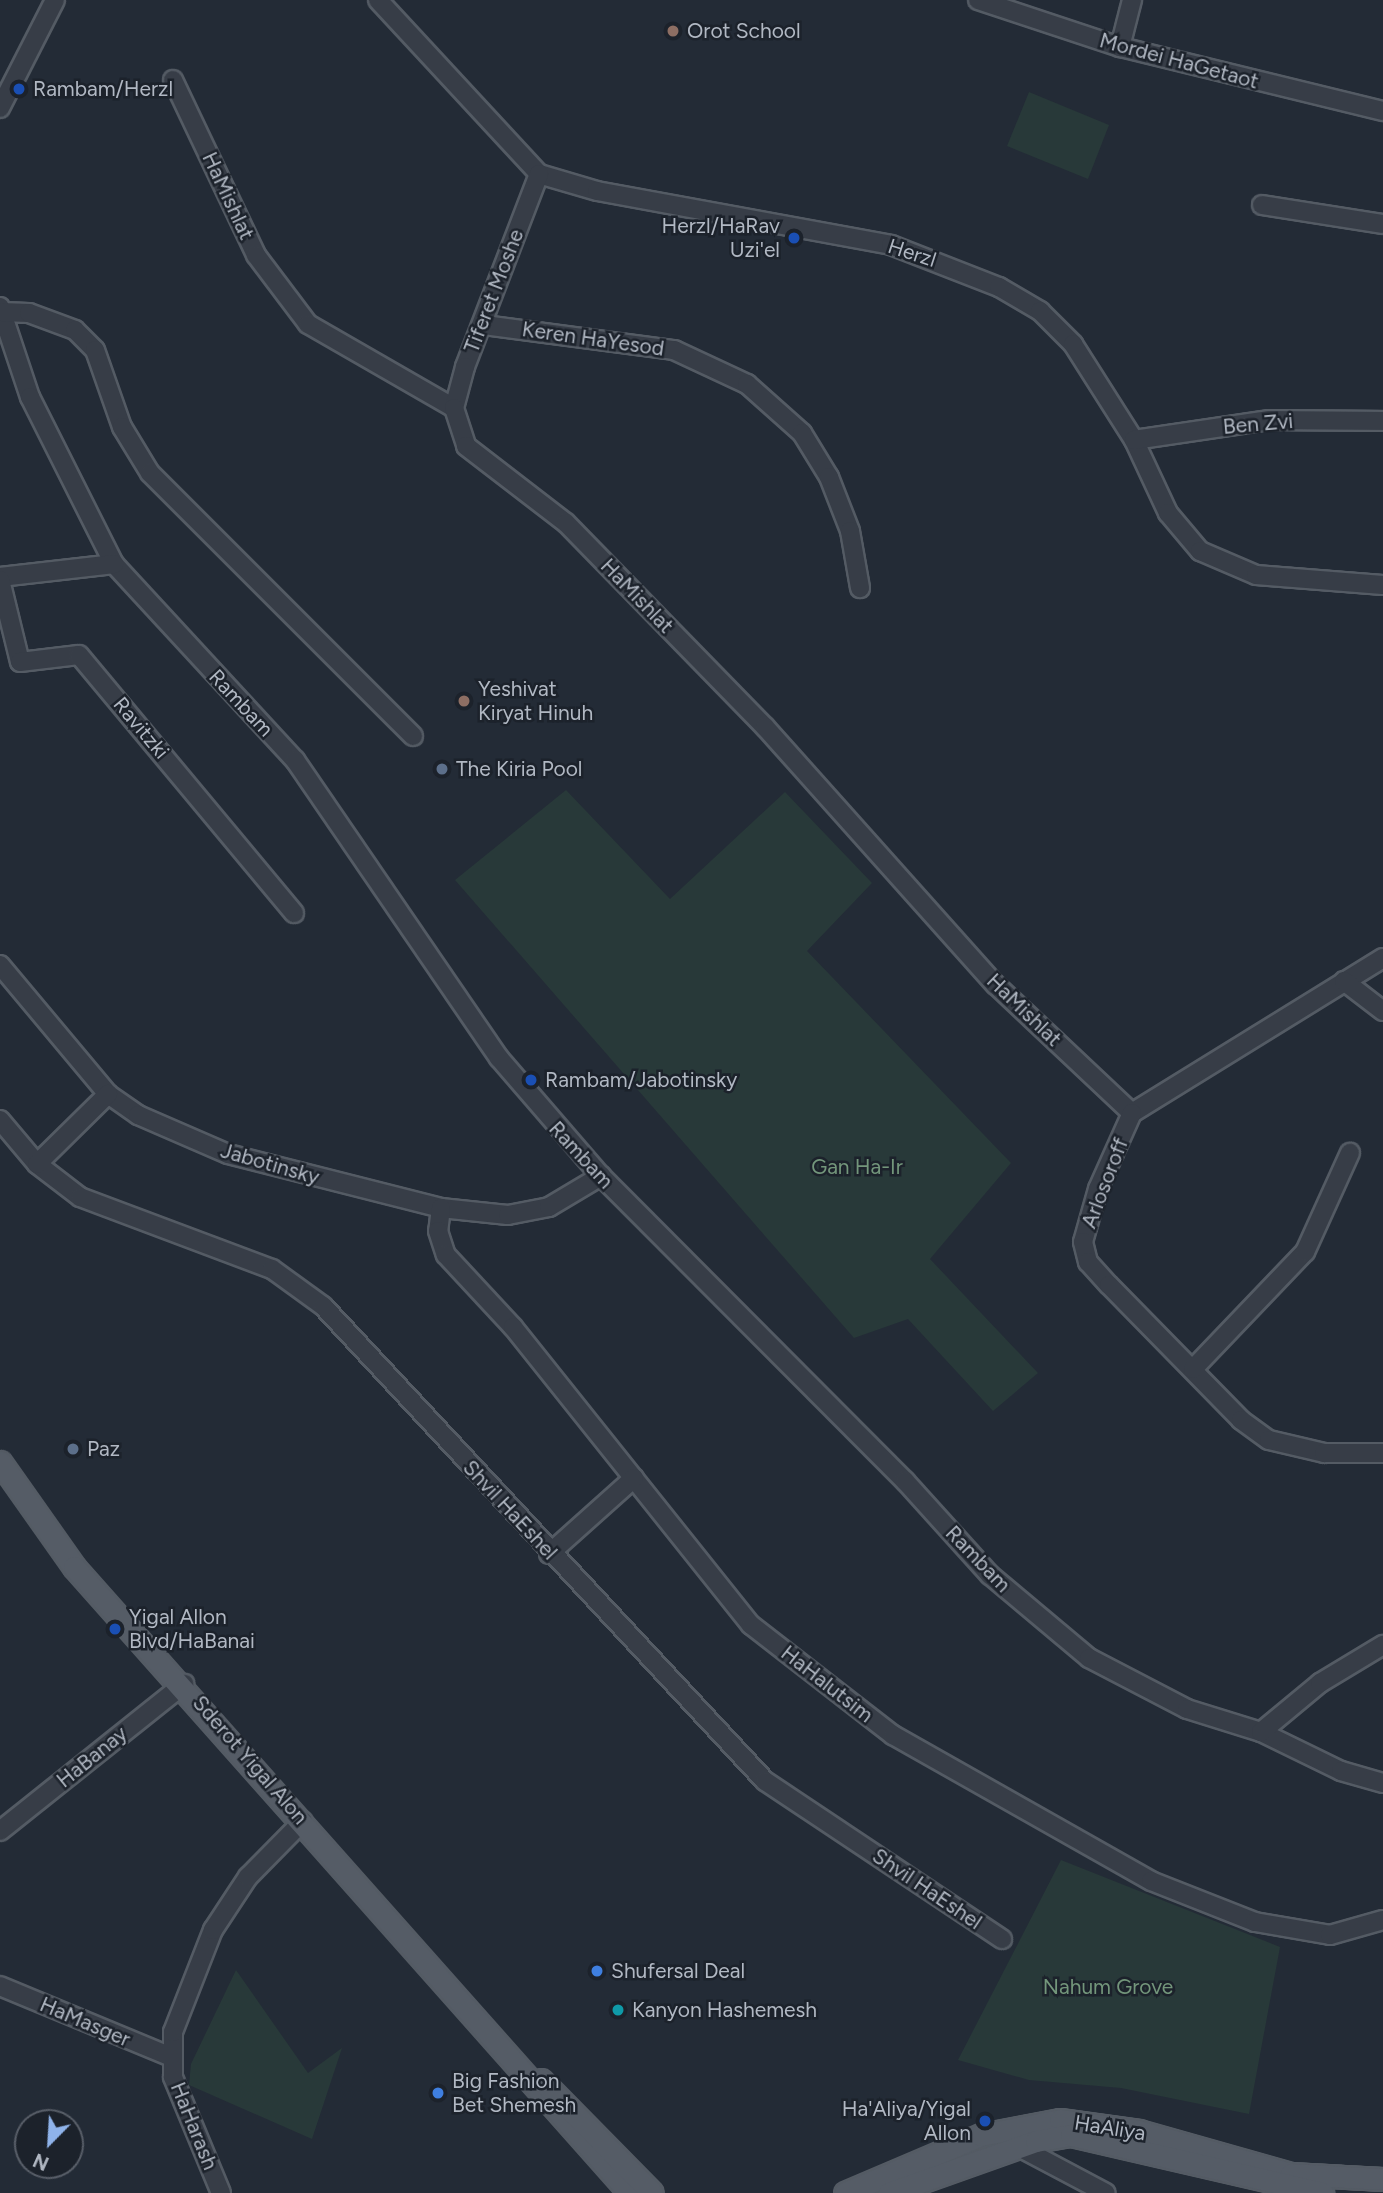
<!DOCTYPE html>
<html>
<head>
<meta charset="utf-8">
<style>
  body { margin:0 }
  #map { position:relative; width:1383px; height:2193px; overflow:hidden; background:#232b36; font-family:Figtree,sans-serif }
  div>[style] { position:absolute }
  .green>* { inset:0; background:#283939 }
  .roads { filter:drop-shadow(2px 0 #545b64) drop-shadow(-2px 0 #545b64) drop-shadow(0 2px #545b64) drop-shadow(0 -2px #545b64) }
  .minor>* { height:18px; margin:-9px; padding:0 9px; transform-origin:9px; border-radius:9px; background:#373d47 }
  .major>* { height:21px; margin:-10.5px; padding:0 10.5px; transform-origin:10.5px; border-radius:10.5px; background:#555c66 }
  .dots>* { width:19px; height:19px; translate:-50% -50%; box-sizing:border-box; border:4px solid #1c222b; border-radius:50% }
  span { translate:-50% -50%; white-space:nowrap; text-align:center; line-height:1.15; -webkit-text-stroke:5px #1c222b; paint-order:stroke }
  .poi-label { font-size:21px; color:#b1b8c3 }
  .left { translate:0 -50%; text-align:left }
  .right { translate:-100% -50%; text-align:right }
  .street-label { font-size:21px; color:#b1b8c3 }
  .park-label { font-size:21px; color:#73967b }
  .north { position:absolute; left:14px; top:2109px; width:70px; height:70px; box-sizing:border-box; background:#1c222b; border:2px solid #585e68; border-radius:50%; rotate:204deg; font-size:19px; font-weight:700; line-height:28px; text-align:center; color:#b1b8c3 }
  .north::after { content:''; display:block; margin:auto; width:24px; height:32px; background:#8fb3ea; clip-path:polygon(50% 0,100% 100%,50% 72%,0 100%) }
</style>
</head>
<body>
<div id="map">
  <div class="green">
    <i style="clip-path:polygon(1029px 92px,1109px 125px,1088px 179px,1007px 146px)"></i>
    <i style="clip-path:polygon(566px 790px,670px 899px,785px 792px,872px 883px,807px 951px,1011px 1163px,930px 1259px,1038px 1373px,993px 1411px,908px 1319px,854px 1338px,455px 880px)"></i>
    <i style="clip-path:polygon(1061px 1860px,1280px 1947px,1249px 2114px,1121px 2088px,1029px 2080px,958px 2060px)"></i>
    <i style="clip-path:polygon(236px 1970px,308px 2073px,342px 2048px,312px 2139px,189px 2085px,191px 2064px)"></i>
  </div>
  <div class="roads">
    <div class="minor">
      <i style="left:378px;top:0;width:237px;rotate:47.2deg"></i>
      <i style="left:539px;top:174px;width:60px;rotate:16.3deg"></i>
      <i style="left:597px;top:191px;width:299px;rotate:10.4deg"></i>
      <i style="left:891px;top:245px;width:116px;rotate:21.3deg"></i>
      <i style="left:999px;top:287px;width:48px;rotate:30.3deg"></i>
      <i style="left:1040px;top:311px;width:47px;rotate:45deg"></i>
      <i style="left:1073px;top:344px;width:114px;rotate:57.6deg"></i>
      <i style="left:1134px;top:440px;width:81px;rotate:65deg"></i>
      <i style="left:1168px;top:513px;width:50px;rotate:49.9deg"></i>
      <i style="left:1200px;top:551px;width:61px;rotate:23.2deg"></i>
      <i style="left:1256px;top:575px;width:127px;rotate:4.5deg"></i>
      <i style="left:978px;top:0;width:150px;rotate:18.3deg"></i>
      <i style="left:1120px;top:47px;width:271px;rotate:13.7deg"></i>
      <i style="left:1120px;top:47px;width:49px;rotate:-75.7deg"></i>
      <i style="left:173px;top:80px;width:194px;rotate:64.6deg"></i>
      <i style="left:256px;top:255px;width:86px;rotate:53deg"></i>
      <i style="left:308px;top:324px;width:168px;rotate:29.9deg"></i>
      <i style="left:0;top:108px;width:121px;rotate:-63deg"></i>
      <i style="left:539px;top:174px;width:207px;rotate:111deg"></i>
      <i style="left:465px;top:367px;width:42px;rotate:105deg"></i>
      <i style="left:454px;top:408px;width:40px;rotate:72deg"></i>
      <i style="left:466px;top:446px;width:126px;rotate:37.6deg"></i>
      <i style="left:566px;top:523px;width:285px;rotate:45.7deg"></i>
      <i style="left:765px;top:727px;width:346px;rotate:48.2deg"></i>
      <i style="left:996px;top:985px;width:187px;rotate:43.3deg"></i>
      <i style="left:1262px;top:205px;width:122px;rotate:8.9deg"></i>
      <i style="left:0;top:307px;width:95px;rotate:71.6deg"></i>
      <i style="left:30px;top:397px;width:187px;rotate:63.3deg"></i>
      <i style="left:114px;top:564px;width:267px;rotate:47.3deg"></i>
      <i style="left:295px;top:760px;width:361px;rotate:55.6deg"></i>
      <i style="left:499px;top:1058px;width:156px;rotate:49.2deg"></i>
      <i style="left:601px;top:1176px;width:431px;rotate:45.1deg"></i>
      <i style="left:905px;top:1481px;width:127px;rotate:47.9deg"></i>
      <i style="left:990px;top:1575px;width:129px;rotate:40deg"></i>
      <i style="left:1089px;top:1658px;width:110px;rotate:27.5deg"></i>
      <i style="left:1187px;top:1709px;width:77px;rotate:17.3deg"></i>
      <i style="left:1261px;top:1732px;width:89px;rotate:26deg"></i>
      <i style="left:1341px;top:1771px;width:44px;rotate:15.9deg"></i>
      <i style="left:1px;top:312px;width:28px;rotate:2deg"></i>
      <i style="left:29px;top:313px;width:49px;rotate:20.3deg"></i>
      <i style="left:75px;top:330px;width:28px;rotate:45deg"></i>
      <i style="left:95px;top:350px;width:82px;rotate:70.7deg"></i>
      <i style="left:122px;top:427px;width:54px;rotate:58.7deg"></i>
      <i style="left:150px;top:473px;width:372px;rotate:45deg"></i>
      <i style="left:484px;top:325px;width:192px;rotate:7.5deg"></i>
      <i style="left:674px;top:350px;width:81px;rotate:25deg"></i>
      <i style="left:747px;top:384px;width:74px;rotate:41.7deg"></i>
      <i style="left:802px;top:433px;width:52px;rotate:58.5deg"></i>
      <i style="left:829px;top:477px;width:58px;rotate:68.7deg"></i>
      <i style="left:850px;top:531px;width:58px;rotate:80deg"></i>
      <i style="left:1134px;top:440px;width:137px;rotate:-8.4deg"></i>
      <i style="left:1270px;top:420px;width:113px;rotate:0.5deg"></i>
      <i style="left:0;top:577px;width:115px;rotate:-6.5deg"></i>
      <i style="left:0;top:580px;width:84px;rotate:76.3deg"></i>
      <i style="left:20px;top:662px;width:59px;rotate:-6.8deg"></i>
      <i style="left:79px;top:655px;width:336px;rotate:50.2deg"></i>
      <i style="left:1383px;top:958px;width:295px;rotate:148.3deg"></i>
      <i style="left:1132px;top:1113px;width:83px;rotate:114.1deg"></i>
      <i style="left:1098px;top:1189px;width:55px;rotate:105.8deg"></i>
      <i style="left:1083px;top:1242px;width:21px;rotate:76deg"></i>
      <i style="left:1088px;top:1262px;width:31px;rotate:48deg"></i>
      <i style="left:1109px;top:1285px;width:189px;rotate:45.6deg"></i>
      <i style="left:1241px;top:1420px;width:34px;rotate:36deg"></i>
      <i style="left:1269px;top:1440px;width:57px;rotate:13.3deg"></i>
      <i style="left:1324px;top:1453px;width:59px"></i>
      <i style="left:0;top:965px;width:168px;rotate:50.1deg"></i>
      <i style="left:108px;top:1094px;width:37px;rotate:35deg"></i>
      <i style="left:138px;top:1115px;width:98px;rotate:23.4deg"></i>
      <i style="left:228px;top:1154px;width:220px;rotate:14.2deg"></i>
      <i style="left:441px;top:1208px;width:67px;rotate:6deg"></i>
      <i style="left:508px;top:1215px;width:42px;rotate:-11deg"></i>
      <i style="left:549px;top:1207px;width:61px;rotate:-30.8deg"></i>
      <i style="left:1344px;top:981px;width:49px;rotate:37.6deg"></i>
      <i style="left:0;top:1120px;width:57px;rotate:49.9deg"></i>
      <i style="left:37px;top:1164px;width:54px;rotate:37.5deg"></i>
      <i style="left:80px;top:1197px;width:205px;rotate:20.6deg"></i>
      <i style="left:272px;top:1269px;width:63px;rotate:36deg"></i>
      <i style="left:323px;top:1306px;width:649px;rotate:47.06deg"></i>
      <i style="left:765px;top:1781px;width:285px;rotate:33.7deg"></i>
      <i style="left:37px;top:1164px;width:100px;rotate:-44.6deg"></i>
      <i style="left:441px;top:1208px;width:23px;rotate:97deg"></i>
      <i style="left:438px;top:1231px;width:25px;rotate:72deg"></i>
      <i style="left:446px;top:1255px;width:98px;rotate:47.1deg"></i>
      <i style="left:513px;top:1327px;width:381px;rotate:51.4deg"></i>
      <i style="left:751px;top:1625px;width:180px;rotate:37.8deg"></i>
      <i style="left:893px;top:1735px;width:296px;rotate:29.5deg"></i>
      <i style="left:1151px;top:1881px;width:112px;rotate:21.5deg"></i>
      <i style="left:1255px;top:1922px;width:76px;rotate:9.8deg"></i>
      <i style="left:1330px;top:1935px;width:55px;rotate:-15.8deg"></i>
      <i style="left:1193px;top:1369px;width:162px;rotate:-46.3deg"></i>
      <i style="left:1305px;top:1252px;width:109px;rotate:-65.6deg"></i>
      <i style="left:549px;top:1554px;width:114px;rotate:-41.8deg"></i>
      <i style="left:1261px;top:1732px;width:77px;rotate:-39.7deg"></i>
      <i style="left:1320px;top:1683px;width:74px;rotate:-31.1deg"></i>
      <i style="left:0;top:1831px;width:236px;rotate:-38.6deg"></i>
      <i style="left:0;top:1986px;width:185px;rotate:22.5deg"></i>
      <i style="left:1019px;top:2147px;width:98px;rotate:27.9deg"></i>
      <i style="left:221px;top:2193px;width:126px;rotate:-112.5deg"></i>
      <i style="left:173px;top:2077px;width:45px;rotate:-90deg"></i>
      <i style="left:173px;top:2032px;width:110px;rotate:-68.6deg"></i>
      <i style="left:213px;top:1930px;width:64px;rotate:-56.6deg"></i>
      <i style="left:248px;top:1877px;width:78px;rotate:-45.5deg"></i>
    </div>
    <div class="major">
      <i style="left:0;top:1462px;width:128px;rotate:54.8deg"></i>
      <i style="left:74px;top:1567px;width:837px;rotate:48.39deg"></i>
      <i style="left:541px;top:2080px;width:158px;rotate:45.5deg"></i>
      <i style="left:845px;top:2193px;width:148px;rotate:-23.1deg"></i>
      <i style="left:981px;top:2135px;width:80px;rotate:-10.8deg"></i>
      <i style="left:1060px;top:2120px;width:80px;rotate:7.9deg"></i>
      <i style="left:1139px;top:2131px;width:158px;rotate:15.8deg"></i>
      <i style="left:1291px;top:2174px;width:92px;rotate:3.1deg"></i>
      <i style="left:889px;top:2193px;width:156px;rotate:-19.5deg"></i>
      <i style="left:1036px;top:2141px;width:36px;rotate:-10deg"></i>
      <i style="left:1071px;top:2135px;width:258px;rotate:13deg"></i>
    </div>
  </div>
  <div class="dots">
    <i style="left:673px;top:31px;background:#8d6e63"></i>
    <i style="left:19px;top:89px;background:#1a4fb4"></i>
    <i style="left:794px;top:238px;background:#1a4fb4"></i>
    <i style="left:464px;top:701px;background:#8d6e63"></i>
    <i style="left:442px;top:769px;background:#5c6f8a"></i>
    <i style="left:531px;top:1080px;background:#1a4fb4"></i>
    <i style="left:73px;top:1449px;background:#5c6f8a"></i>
    <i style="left:115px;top:1629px;background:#1a4fb4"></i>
    <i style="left:597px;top:1971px;background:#3f7fe0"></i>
    <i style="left:618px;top:2010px;background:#0f9aa8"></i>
    <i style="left:438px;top:2093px;background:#3f7fe0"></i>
    <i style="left:985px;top:2121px;background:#1a4fb4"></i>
  </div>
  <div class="poi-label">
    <span class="left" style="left:687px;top:31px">Orot School</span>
    <span class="left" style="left:33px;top:89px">Rambam/Herzl</span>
    <span class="right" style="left:780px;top:238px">Herzl/HaRav<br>Uzi'el</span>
    <span class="left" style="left:478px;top:701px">Yeshivat<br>Kiryat Hinuh</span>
    <span class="left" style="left:456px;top:769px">The Kiria Pool</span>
    <span class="left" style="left:545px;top:1080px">Rambam/Jabotinsky</span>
    <span class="left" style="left:87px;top:1449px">Paz</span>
    <span class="left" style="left:129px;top:1629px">Yigal Allon<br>Blvd/HaBanai</span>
    <span class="left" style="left:611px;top:1971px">Shufersal Deal</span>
    <span class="left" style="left:632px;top:2010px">Kanyon Hashemesh</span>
    <span class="left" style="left:452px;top:2093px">Big Fashion<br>Bet Shemesh</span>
    <span class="right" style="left:971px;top:2121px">Ha'Aliya/Yigal<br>Allon</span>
  </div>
  <div class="street-label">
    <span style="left:1179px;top:61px;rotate:15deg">Mordei HaGetaot</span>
    <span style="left:228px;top:196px;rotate:65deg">HaMishlat</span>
    <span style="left:912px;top:253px;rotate:18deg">Herzl</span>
    <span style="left:494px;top:291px;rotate:-69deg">Tiferet Moshe</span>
    <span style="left:593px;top:339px;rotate:8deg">Keren HaYesod</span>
    <span style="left:1258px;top:424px;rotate:-5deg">Ben Zvi</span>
    <span style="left:637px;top:596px;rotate:46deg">HaMishlat</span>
    <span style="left:241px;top:703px;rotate:47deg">Rambam</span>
    <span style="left:141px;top:728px;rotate:50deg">Ravitzki</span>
    <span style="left:1024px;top:1010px;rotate:44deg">HaMishlat</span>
    <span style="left:581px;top:1155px;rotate:47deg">Rambam</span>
    <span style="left:270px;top:1164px;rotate:16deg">Jabotinsky</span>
    <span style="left:1105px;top:1183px;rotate:-69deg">Arlosoroff</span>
    <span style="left:510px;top:1510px;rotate:47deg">Shvil HaEshel</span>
    <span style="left:978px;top:1559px;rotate:46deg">Rambam</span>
    <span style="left:827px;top:1684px;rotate:38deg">HaHalutsim</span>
    <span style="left:92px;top:1757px;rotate:-39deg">HaBanay</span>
    <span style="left:250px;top:1760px;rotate:49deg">Sderot Yigal Alon</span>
    <span style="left:927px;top:1889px;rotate:34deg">Shvil HaEshel</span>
    <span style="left:85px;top:2022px;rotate:23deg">HaMasger</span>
    <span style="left:194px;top:2126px;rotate:68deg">HaHarash</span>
    <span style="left:1110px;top:2128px;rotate:9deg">HaAliya</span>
  </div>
  <div class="park-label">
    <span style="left:857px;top:1167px">Gan Ha-Ir</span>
    <span style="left:1108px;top:1987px">Nahum Grove</span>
  </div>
  <div class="north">N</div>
</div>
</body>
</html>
